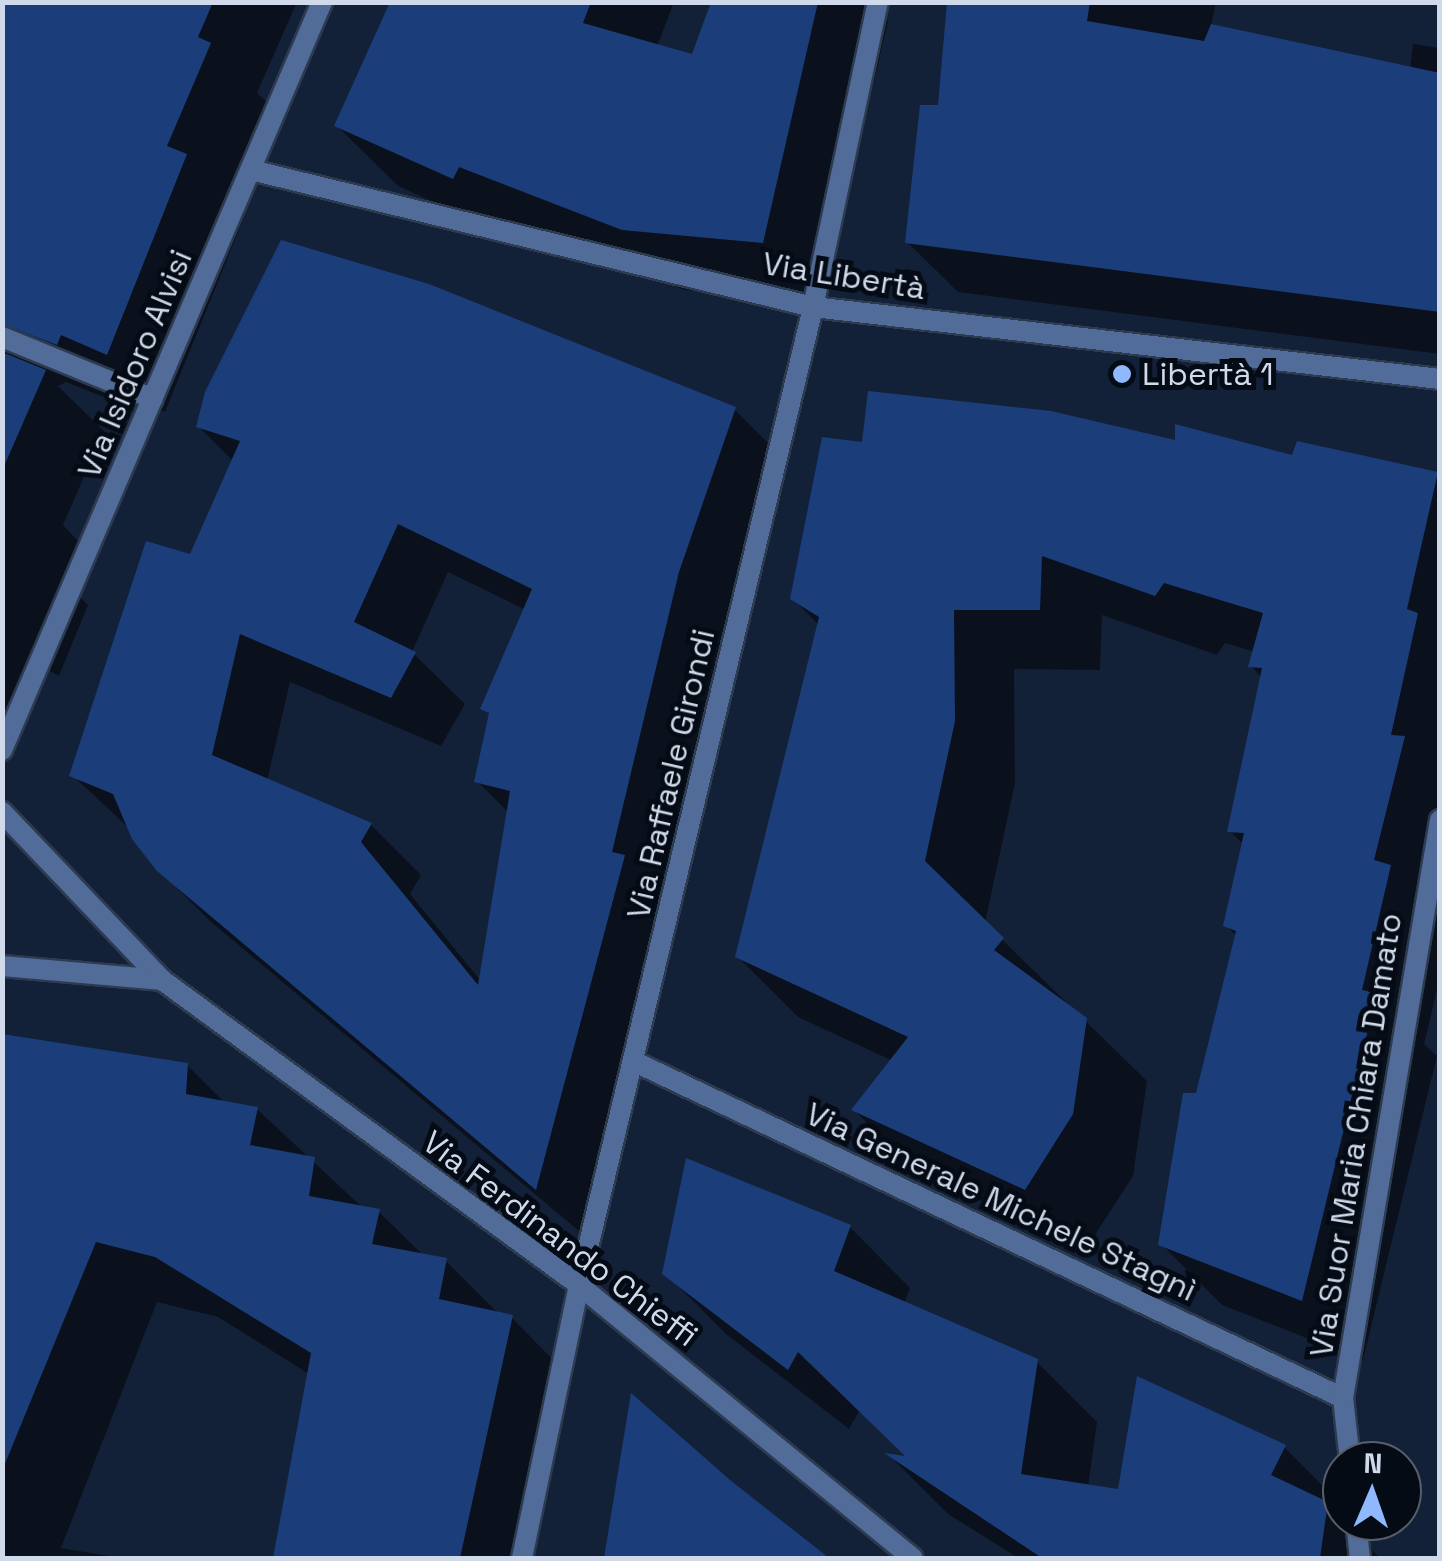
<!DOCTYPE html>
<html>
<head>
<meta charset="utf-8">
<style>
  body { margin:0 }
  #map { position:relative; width:1442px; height:1561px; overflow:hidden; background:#132138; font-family:"Space Grotesk",sans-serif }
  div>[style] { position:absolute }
  .shadow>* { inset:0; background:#0007 }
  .building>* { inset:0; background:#1b3e7b }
  .roads { filter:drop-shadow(2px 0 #2d3b51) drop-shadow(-2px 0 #2d3b51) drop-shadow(0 2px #2d3b51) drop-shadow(0 -2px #2d3b51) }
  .street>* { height:20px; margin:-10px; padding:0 10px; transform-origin:10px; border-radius:10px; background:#526c99 }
  .dots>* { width:28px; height:28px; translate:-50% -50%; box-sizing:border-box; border:5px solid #050b15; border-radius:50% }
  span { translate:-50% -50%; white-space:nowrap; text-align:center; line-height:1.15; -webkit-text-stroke:10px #050b15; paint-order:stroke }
  .street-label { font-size:32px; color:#d0daea }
  .poi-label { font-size:32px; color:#d0daea }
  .left { translate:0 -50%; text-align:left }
  .frame { position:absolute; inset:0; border:5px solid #d0daea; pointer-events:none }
  .north { position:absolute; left:1322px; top:1441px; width:100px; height:100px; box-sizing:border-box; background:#050b15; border:2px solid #565e6a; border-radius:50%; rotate:2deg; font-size:28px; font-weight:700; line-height:40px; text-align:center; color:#d0daea }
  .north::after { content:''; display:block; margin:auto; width:35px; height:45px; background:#8fb8fd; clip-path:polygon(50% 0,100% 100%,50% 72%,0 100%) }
</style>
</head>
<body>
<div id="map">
  <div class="shadow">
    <i style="clip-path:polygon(2px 2px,297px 2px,257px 93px,268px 103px,228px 198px,245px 215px,165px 412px,120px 392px,116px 402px,66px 382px,58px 386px,104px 431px,63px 525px,81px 544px,64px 581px,88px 605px,59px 676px,28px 660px,2px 717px)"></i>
    <i style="clip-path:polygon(392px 2px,674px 2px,657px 47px,694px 57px,714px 2px,872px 2px,888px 21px,823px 302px,685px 290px,521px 226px,514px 238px,398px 186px,337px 126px)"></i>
    <i style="clip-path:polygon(949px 2px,1216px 2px,1211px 26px,1410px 70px,1413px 44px,1440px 48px,1440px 354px,958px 292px,907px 242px,941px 108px)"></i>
    <i style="clip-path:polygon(evenodd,734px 409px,784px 459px,586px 1237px,210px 921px,159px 870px,130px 829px,72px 775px,192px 557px,234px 462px,198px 426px,734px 409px,448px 572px,526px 610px,483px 708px,491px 716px,477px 781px,509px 813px,481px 981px,410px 894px,421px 875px,371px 825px,267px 781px,290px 682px,441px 746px,465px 704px,412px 652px,448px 572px)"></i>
    <i style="clip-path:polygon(1177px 443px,1440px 477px,1440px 978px,1424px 1044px,1437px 1056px,1363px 1360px,1222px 1305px,1161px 1244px,1237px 937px,1226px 925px,1244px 845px,1230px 831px,1262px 678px,1251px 666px,1255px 652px,1225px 643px,1217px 655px,1102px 615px,1100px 670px,1014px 669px,1015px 783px,985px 923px,1147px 1081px,1133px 1176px,1086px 1249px,914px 1170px,854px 1110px,893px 1061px,798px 1017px,737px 956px,820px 626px,793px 599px,864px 445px)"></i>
    <i style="clip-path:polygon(2px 1036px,187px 1065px,226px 1104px,257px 1109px,364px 1209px,379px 1212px,424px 1256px,446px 1261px,500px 1315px,512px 1318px,572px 1379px,533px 1558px,276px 1558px,309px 1374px,218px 1317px,157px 1302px,61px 1548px,121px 1558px,2px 1558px)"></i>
    <i style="clip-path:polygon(850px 1227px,910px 1288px,904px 1304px,1036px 1361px,1097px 1422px,1088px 1487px,1121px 1492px,1284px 1447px,1342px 1505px,1340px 1518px,1380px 1558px,1018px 1558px,948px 1514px,891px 1457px,910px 1460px,860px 1410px,849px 1429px,726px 1334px,665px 1273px)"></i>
    <i style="clip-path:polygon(633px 1398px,728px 1482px,825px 1558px,607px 1558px)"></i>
  </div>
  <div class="building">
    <i style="clip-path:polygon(2px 2px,213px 2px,198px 37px,211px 43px,167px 146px,187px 154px,107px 355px,61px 335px,57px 345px,2px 324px)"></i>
    <i style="clip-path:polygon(390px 2px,591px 2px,583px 23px,692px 54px,711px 2px,818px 2px,763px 243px,622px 230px,459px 167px,453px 179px,334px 126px)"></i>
    <i style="clip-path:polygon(947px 2px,1090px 2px,1087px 21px,1204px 41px,1211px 24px,1440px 73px,1440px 312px,905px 243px,920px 105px,938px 105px)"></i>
    <i style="clip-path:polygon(evenodd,281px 240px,429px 284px,736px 407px,679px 572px,612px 852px,625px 855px,536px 1190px,157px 871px,132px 839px,113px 794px,69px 776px,146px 541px,190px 554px,240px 441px,196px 427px,205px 392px,281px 240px,398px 524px,532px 589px,480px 709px,489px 713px,474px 782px,510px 791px,478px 985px,361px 842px,372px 823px,212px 755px,240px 634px,391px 698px,416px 652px,354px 622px,398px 524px)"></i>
    <i style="clip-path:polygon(2px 352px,46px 370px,2px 471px)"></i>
    <i style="clip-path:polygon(868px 391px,1051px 411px,1175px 440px,1175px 424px,1292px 455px,1297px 441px,1438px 472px,1407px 609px,1418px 613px,1391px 735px,1405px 736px,1374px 860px,1391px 865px,1362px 990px,1377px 993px,1302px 1301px,1158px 1245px,1183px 1093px,1196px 1093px,1236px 931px,1223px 926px,1244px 833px,1227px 832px,1262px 668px,1248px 667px,1263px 613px,1164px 583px,1155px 596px,1042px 556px,1040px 610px,954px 610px,955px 721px,925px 861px,1004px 938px,994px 950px,1087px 1018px,1073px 1114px,1025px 1190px,851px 1110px,908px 1037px,735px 957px,819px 617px,790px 599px,822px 437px,862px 442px)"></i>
    <i style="clip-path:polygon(2px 1034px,188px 1063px,186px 1094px,258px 1107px,250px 1145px,315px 1157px,309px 1196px,380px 1209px,372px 1244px,447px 1258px,439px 1299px,513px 1315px,460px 1558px,273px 1558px,311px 1353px,155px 1257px,96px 1242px,2px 1471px)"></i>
    <i style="clip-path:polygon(686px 1158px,851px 1225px,834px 1271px,1038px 1359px,1021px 1474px,1118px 1489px,1137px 1376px,1286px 1445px,1271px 1475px,1328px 1502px,1320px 1558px,1042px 1558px,884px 1453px,905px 1456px,798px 1352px,788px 1370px,662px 1274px)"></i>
    <i style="clip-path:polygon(631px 1393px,730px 1480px,829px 1558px,604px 1558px)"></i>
  </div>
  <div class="roads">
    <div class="street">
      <i style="left:251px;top:170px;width:578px;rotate:13.7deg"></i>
      <i style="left:813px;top:307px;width:631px;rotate:6.55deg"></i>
      <i style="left:2px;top:337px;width:163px;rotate:22.3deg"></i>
      <i style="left:2px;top:750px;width:814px;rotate:-66.84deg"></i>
      <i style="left:2px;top:812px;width:232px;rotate:46.4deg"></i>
      <i style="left:2px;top:966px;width:161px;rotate:5deg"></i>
      <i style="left:162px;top:980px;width:517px;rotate:36.18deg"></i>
      <i style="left:579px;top:1285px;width:431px;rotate:39.3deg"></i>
      <i style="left:633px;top:1061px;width:786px;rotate:25.39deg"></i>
      <i style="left:1350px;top:1461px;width:63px;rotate:-96.3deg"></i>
      <i style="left:1343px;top:1398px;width:586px;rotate:-80.47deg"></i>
      <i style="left:1356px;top:1521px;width:37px;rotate:84deg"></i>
      <i style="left:522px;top:1558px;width:279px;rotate:-78.2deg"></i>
      <i style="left:579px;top:1285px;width:1006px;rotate:-76.54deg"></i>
      <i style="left:813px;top:307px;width:312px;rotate:-78deg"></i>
    </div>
  </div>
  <div class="dots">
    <i style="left:1122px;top:374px;background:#8fb8fd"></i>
  </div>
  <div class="street-label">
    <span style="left:844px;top:276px;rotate:9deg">Via Libertà</span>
    <span style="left:135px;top:364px;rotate:-67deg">Via Isidoro Alvisi</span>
    <span style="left:671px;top:774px;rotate:-77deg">Via Raffaele Girondi</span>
    <span style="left:1356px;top:1135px;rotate:-81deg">Via Suor Maria Chiara Damato</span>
    <span style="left:1001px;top:1202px;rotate:25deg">Via Generale Michele Stagnì</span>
    <span style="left:560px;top:1239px;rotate:37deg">Via Ferdinando Chieffi</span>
  </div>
  <div class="poi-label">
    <span class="left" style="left:1142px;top:374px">Libertà 1</span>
  </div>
  <div class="frame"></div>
  <div class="north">N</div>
</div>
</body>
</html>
